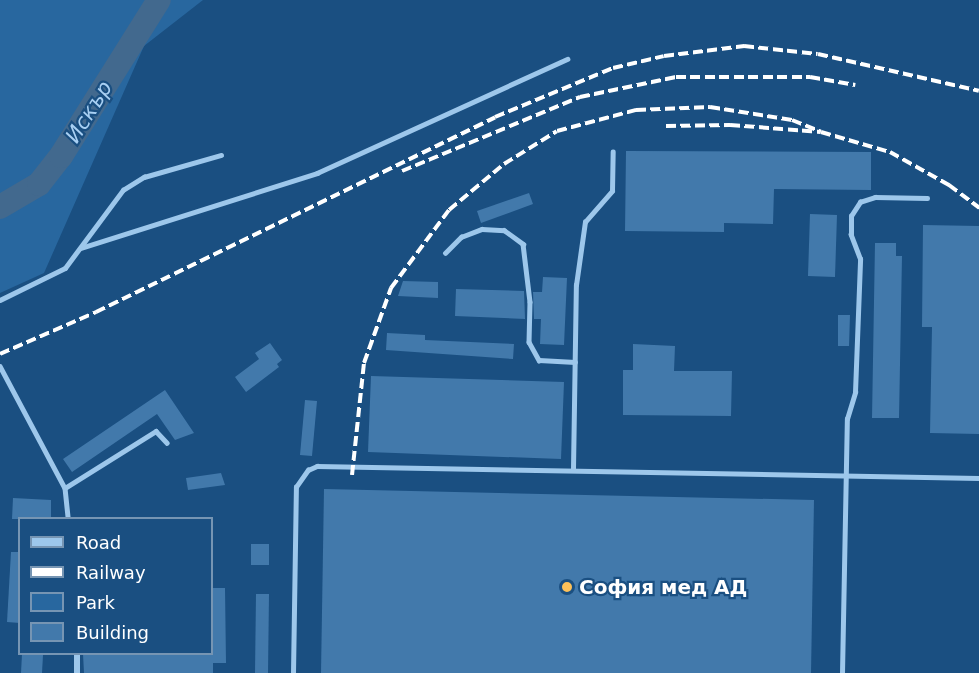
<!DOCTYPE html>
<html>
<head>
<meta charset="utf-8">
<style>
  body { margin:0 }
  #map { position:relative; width:979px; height:673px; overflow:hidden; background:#1a4f81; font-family:"DejaVu Sans",sans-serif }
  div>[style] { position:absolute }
  .green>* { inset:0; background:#28679f }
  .river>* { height:24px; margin:-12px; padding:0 12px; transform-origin:12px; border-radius:12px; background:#42698e }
  .building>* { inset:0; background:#4279ab }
  .service>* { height:4.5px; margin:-2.25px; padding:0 2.25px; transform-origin:2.25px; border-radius:2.25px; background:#9dc7eb }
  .minor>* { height:6px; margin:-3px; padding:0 3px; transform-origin:3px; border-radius:3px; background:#9dc7eb }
  .rail>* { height:4px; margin-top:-2px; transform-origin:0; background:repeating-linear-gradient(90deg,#fff 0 10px,transparent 0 14.5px) }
  .dots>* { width:16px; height:16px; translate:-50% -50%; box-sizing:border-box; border:3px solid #1a4f81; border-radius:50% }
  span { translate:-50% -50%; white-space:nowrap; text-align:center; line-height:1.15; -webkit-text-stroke:4.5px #1a4f81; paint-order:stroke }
  .poi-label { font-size:20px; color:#fff; font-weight:700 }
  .left { translate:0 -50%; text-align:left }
  .water-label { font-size:21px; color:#a9d0f3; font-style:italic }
  .legend { position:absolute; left:18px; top:517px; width:195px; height:138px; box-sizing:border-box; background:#1a4f81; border:2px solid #7695b3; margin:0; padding:8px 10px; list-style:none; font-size:18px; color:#fff }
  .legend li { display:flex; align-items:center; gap:12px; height:30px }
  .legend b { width:30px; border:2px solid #7695b3 }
</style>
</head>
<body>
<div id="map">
  <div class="green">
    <i style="clip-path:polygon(0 0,203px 0,144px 46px,44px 273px,0 293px)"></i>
  </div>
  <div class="river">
    <i style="left:0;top:207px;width:45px;rotate:-30.5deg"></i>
    <i style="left:39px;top:184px;width:36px;rotate:-52deg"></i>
    <i style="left:61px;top:156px;width:184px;rotate:-57.9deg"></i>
  </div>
  <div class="building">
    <i style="clip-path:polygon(626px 151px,871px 152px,871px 190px,774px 189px,773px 224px,724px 223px,724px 232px,625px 231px)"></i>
    <i style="clip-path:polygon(529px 193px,533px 204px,481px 223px,477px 211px)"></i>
    <i style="clip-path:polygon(810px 214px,837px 215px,835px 277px,808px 276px)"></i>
    <i style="clip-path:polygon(923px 225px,979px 226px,979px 434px,930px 433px,932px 327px,922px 327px)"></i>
    <i style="clip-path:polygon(875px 243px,896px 243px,896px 256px,902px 256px,899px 418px,872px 418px)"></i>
    <i style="clip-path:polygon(543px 277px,567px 278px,564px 345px,540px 344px,541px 319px,534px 319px,533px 292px,542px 292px)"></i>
    <i style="clip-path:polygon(403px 281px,438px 282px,438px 298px,398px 296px)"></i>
    <i style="clip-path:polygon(456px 289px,524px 291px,525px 319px,455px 316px)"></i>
    <i style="clip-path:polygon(838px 315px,850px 315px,849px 346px,838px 346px)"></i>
    <i style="clip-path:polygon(387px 333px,425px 335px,425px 340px,514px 344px,513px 359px,386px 350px)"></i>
    <i style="clip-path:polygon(270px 343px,282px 360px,277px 364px,279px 367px,246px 392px,235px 377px,259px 359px,255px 353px)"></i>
    <i style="clip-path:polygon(633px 344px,675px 346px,674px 371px,732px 371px,731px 416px,623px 415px,623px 370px,633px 370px)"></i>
    <i style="clip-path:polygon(371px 376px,564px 382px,561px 459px,368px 452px)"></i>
    <i style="clip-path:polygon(165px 390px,194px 433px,175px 440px,157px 414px,72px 472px,63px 459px)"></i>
    <i style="clip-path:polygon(305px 400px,317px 401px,312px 456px,300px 455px)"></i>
    <i style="clip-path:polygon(221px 473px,225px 485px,188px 490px,186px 478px)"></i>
    <i style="clip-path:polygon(324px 489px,814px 500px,811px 673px,321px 673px)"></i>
    <i style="clip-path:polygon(13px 498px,51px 500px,51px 519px,12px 519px)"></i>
    <i style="clip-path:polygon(251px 544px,269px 544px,269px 565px,251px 565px)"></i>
    <i style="clip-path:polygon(11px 552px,20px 552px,20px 623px,7px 622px)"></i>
    <i style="clip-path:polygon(212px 588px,225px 588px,226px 663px,213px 663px,213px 673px,84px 673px,83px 654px,212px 654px)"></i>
    <i style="clip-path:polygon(256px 594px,269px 594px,268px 673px,255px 673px)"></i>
    <i style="clip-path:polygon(22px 654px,43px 655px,42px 673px,21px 673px)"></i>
  </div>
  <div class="service">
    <i style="left:81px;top:248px;width:248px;rotate:-17.6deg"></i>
    <i style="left:317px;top:173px;width:275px;rotate:-24.5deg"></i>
    <i style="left:445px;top:253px;width:23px;rotate:-45deg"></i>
    <i style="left:461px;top:237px;width:22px;rotate:-21deg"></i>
    <i style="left:482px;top:229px;width:22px;rotate:3deg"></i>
    <i style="left:504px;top:230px;width:24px;rotate:36deg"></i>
    <i style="left:523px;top:244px;width:58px;rotate:83.1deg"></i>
    <i style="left:530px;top:302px;width:40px;rotate:91.4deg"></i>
    <i style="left:529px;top:342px;width:21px;rotate:61deg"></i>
    <i style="left:539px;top:360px;width:36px;rotate:3deg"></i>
    <i style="left:0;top:300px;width:72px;rotate:-26.2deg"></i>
    <i style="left:65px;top:268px;width:97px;rotate:-53.4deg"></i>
    <i style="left:123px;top:190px;width:25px;rotate:-32deg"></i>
    <i style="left:144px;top:177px;width:80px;rotate:-15.9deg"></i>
    <i style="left:0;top:366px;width:138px;rotate:62deg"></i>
    <i style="left:65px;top:488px;width:30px;rotate:84deg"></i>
    <i style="left:573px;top:469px;width:184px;rotate:-89.1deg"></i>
    <i style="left:576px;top:285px;width:64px;rotate:-81.9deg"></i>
    <i style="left:585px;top:222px;width:41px;rotate:-48.9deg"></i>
    <i style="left:612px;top:191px;width:39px;rotate:-89deg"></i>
    <i style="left:65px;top:488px;width:107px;rotate:-32.1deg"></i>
    <i style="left:156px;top:431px;width:16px;rotate:47deg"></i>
    <i style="left:293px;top:673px;width:186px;rotate:-89.1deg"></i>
    <i style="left:296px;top:487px;width:21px;rotate:-55deg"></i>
    <i style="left:308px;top:470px;width:10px;rotate:-24deg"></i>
    <i style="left:317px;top:466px;width:662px;rotate:1.04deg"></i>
    <i style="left:842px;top:673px;width:254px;rotate:-88.9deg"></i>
    <i style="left:847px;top:419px;width:28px;rotate:-73deg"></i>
    <i style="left:855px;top:392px;width:133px;rotate:-87.8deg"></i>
    <i style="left:860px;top:259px;width:26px;rotate:-111deg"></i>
    <i style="left:851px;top:235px;width:19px;rotate:-90deg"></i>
    <i style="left:851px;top:216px;width:17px;rotate:-57deg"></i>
    <i style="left:860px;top:202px;width:16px;rotate:-18deg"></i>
    <i style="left:875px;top:197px;width:52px;rotate:1.1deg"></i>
  </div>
  <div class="minor">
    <i style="left:77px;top:654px;width:19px;rotate:90deg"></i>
  </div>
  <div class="rail">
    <i style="left:666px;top:126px;width:64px;rotate:-0.9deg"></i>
    <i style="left:730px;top:125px;width:91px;rotate:4.4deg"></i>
    <i style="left:821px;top:132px;width:72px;rotate:16.2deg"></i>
    <i style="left:890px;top:152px;width:68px;rotate:29.2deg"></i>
    <i style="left:949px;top:185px;width:38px;rotate:37deg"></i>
    <i style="left:402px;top:171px;width:193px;rotate:-22.6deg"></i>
    <i style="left:580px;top:97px;width:98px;rotate:-11.8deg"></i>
    <i style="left:676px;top:77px;width:134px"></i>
    <i style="left:810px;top:77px;width:46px;rotate:10.1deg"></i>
    <i style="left:0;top:354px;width:105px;rotate:-23.6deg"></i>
    <i style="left:96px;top:312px;width:444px;rotate:-26deg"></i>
    <i style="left:495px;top:117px;width:128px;rotate:-22.6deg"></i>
    <i style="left:613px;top:68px;width:52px;rotate:-13.2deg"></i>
    <i style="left:664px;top:56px;width:81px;rotate:-7.1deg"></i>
    <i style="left:744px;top:46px;width:74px;rotate:6.2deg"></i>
    <i style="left:818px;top:54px;width:165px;rotate:12.9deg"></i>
    <i style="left:352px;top:475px;width:113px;rotate:-83.9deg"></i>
    <i style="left:364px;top:363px;width:80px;rotate:-70.2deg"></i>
    <i style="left:391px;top:288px;width:97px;rotate:-53.4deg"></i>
    <i style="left:449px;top:210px;width:72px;rotate:-39.9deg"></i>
    <i style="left:504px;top:164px;width:62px;rotate:-31.9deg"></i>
    <i style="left:557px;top:131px;width:82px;rotate:-14.9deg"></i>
    <i style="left:636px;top:110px;width:74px;rotate:-2.3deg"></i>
    <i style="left:710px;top:107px;width:83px;rotate:9deg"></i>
    <i style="left:792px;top:120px;width:31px;rotate:22deg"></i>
  </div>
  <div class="dots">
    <i style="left:567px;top:587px;background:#fdc159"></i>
  </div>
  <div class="poi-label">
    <span class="left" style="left:579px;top:587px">София мед АД</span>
  </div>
  <div class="water-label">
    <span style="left:89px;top:112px;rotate:-58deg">Искър</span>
  </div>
  <ul class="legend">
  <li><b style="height:8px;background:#9dc7eb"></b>Road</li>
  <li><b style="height:8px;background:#fff"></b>Railway</li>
  <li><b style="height:16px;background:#28679f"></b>Park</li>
  <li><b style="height:16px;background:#4279ab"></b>Building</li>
  </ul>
</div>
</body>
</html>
